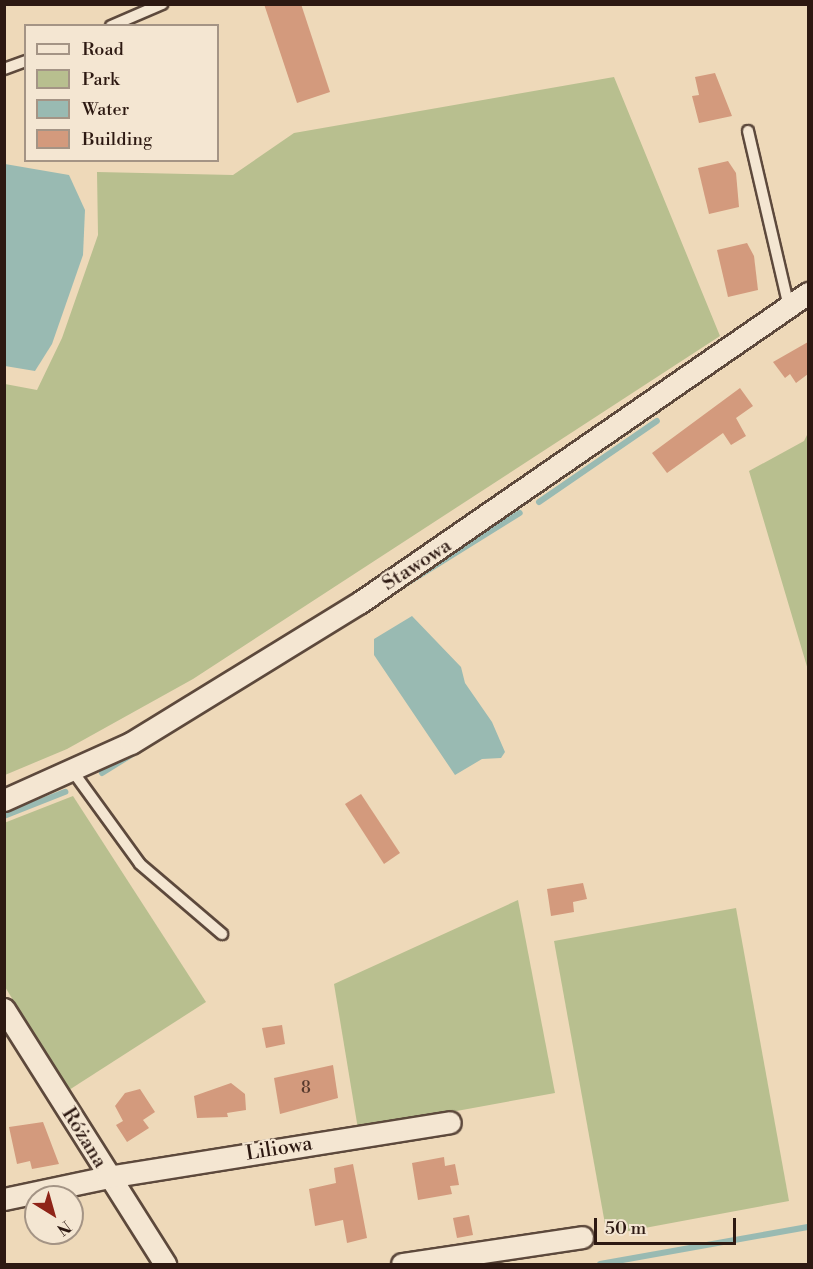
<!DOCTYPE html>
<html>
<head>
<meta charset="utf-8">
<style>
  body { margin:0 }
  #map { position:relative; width:813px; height:1269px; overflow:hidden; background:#eed9b9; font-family:"Libre Bodoni",serif }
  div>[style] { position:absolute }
  .green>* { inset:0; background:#b8bf8f }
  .water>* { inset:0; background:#99bab2 }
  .stream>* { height:6px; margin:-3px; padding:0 3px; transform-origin:3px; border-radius:3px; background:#99bab2 }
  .building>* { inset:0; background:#d39a7d }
  .roads { filter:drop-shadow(2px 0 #5d493c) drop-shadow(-2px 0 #5d493c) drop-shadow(0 2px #5d493c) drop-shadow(0 -2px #5d493c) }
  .service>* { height:10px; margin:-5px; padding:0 5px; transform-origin:5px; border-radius:5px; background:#f4e6d2 }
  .minor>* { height:21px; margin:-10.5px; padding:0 10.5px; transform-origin:10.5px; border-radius:10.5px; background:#f4e6d2 }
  span { translate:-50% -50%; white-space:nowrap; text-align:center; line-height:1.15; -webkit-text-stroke:4.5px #f4e6d2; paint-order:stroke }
  .number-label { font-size:16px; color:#56392d }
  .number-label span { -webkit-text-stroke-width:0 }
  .street-label { font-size:20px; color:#2d1912 }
  .frame { position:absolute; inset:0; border:6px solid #2d1912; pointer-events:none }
  .legend { position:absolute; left:24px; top:24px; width:195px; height:138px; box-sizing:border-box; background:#f4e6d2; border:2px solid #a49485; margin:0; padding:8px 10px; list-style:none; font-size:18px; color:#2d1912 }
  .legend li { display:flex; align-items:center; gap:12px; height:30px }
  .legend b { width:30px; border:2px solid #a49485 }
  .north { position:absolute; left:24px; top:1185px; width:60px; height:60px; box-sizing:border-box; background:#f4e6d2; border:2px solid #a49485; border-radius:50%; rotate:143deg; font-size:16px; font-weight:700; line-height:24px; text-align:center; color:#2d1912 }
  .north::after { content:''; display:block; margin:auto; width:21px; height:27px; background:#8f2418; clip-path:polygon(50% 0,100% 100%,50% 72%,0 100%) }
  .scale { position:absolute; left:594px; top:1218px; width:142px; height:27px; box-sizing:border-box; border:3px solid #2d1912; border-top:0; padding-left:8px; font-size:18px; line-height:21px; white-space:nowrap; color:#2d1912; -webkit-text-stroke:4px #f4e6d2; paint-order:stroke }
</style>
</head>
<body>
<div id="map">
  <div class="green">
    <i style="clip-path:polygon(614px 77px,720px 336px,193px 679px,67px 749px,5px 775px,5px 384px,37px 390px,62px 338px,98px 235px,97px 172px,233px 175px,294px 133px)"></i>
    <i style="clip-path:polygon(808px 433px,808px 670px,749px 471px,804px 441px)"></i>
    <i style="clip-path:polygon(73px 796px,206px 1002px,69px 1090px,5px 987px,4px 823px)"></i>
    <i style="clip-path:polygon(518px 900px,555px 1093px,358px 1129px,334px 984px)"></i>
    <i style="clip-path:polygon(736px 908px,789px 1201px,607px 1235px,554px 941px)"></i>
  </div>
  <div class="water">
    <i style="clip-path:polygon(5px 164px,69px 175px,85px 210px,83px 255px,52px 344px,35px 371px,5px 366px)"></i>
    <i style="clip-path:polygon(412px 616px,461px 667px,465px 683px,492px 722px,505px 752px,501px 758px,482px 759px,455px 775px,374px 655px,374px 639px)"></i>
  </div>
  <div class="stream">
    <i style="left:539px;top:502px;width:143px;rotate:-34.5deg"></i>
    <i style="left:102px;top:773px;width:492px;rotate:-31.9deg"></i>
    <i style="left:4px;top:816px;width:66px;rotate:-21.5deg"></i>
    <i style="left:600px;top:1264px;width:211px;rotate:-10.1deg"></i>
  </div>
  <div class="building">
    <i style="clip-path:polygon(264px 4px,301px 4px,330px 92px,297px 103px)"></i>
    <i style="clip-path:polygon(715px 73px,732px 116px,699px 123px,692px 96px,699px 95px,695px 77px)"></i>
    <i style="clip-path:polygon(728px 161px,736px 173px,739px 207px,709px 214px,698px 168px)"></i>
    <i style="clip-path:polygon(747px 243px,754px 256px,758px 290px,728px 297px,717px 250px)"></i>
    <i style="clip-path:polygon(808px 342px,808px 374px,796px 383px,790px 374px,785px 378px,773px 362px)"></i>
    <i style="clip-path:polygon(740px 388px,753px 406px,736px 418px,746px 436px,731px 445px,723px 433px,667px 473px,652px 453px)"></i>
    <i style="clip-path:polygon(361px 794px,400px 853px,384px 864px,345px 804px)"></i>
    <i style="clip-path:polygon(583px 883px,587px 899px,573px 902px,574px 912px,551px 916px,547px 889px)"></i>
    <i style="clip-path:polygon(282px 1025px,285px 1044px,266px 1048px,262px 1028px)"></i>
    <i style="clip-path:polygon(333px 1065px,338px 1098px,280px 1114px,274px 1078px)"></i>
    <i style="clip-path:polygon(231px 1083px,245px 1094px,246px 1110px,227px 1113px,228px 1117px,197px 1118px,194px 1096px)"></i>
    <i style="clip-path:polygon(140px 1089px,155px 1112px,143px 1120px,149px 1128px,127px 1142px,116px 1125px,123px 1121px,115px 1106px,125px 1093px)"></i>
    <i style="clip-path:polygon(43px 1122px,59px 1164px,32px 1169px,30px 1161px,17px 1164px,9px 1127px)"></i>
    <i style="clip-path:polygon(444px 1157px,445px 1166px,455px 1164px,459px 1185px,450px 1186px,452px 1194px,418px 1200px,412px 1163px)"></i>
    <i style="clip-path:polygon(353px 1164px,367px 1238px,347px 1243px,343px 1220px,315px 1226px,309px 1189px,336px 1183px,334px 1168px)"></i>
    <i style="clip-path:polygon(469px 1215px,473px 1235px,457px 1238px,453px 1218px)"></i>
  </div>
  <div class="roads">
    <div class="service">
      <i style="left:111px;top:26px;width:56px;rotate:-23.3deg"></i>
      <i style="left:4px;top:69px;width:23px;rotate:-20deg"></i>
      <i style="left:748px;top:131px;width:181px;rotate:76.9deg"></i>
      <i style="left:74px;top:773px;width:112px;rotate:54deg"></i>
      <i style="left:140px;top:864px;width:108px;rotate:40.5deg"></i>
    </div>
    <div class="minor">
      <i style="left:4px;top:800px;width:139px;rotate:-24.2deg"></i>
      <i style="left:131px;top:743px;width:268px;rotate:-31.6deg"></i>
      <i style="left:359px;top:603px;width:546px;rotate:-34.62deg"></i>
      <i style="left:4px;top:1009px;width:302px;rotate:57.7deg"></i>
      <i style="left:4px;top:1199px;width:106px;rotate:-11.9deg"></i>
      <i style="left:108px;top:1177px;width:346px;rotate:-9.1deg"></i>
      <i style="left:402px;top:1264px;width:182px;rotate:-8.5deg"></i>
    </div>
  </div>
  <div class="number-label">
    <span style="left:306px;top:1088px">8</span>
  </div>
  <div class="street-label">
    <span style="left:417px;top:565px;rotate:-33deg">Stawowa</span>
    <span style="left:84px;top:1138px;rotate:58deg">Różana</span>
    <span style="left:279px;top:1149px;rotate:-9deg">Liliowa</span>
  </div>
  <div class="frame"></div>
  <ul class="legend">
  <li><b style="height:8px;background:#f4e6d2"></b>Road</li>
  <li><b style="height:16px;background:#b8bf8f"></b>Park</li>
  <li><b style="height:16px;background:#99bab2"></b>Water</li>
  <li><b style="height:16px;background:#d39a7d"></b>Building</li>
  </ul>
  <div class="north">N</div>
  <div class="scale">50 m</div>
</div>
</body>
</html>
